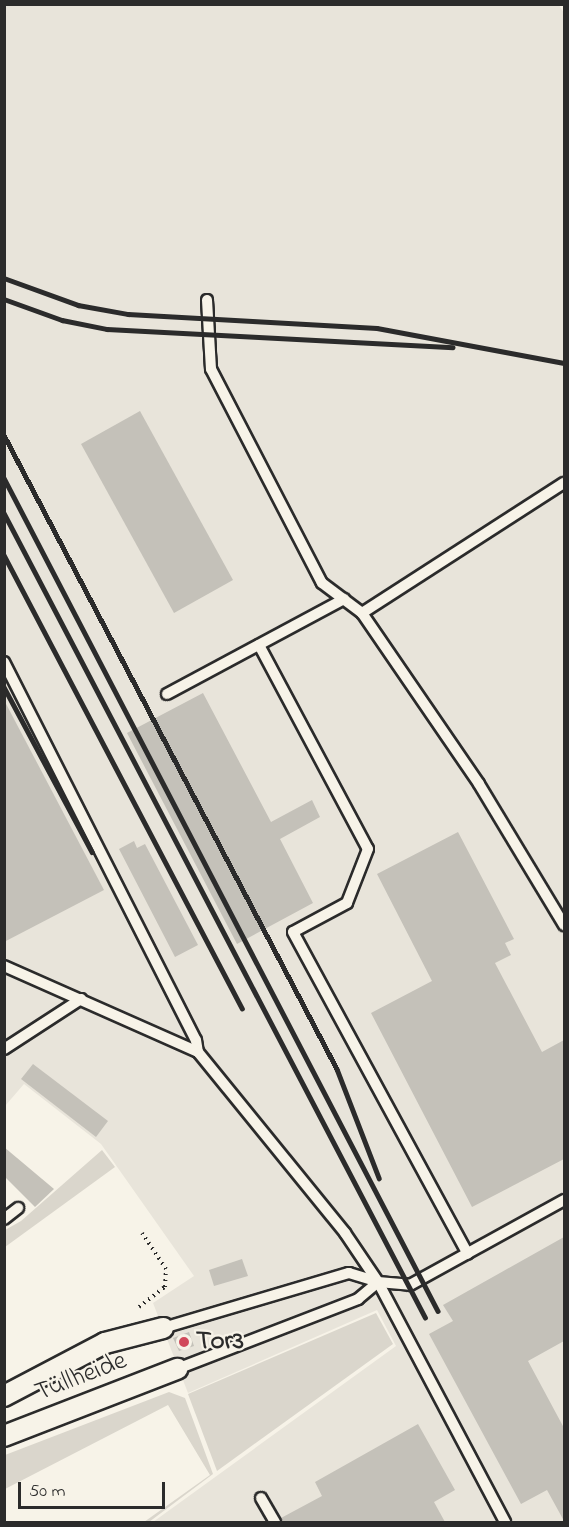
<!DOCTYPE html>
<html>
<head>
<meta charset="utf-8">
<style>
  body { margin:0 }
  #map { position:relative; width:569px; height:1527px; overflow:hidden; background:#f7f3e8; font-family:"Indie Flower",sans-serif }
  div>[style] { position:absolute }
  .built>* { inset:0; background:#e8e4da }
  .green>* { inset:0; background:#dad6cc }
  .building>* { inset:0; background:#c4c1b9 }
  .path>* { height:4px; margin-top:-2px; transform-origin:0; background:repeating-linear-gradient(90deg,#2b2b2b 0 1.5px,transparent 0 6px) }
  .roads { filter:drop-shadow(2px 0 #2b2b2b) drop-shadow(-2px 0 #2b2b2b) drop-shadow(0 2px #2b2b2b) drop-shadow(0 -2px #2b2b2b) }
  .lane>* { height:10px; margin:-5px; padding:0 5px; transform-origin:5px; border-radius:5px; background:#f7f3e8 }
  .street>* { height:20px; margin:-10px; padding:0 10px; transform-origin:10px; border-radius:10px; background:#f7f3e8 }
  .rail>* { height:4.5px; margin:-2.25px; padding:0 2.25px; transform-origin:2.25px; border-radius:2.25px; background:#2b2b2b }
  .dots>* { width:16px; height:16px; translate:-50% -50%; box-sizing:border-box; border:3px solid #f7f3e8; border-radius:50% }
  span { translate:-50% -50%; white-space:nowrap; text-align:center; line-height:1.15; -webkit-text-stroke:4.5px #f7f3e8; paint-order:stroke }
  .poi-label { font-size:27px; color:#2b2b2b; font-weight:700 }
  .left { translate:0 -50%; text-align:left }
  .street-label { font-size:27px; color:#2b2b2b }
  .frame { position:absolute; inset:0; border:6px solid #2b2b2b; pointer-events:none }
  .scale { position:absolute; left:18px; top:1482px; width:147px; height:27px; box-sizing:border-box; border:3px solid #2b2b2b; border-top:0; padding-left:8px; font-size:18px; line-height:21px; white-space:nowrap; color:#2b2b2b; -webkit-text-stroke:4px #f7f3e8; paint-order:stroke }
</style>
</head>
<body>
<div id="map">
  <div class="built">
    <i style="clip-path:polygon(5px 5px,559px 5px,564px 13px,564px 1522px,153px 1522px,396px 1346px,377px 1310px,188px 1393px,153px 1303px,194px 1276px,101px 1144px,24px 1084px,5px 1106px)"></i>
  </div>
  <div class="green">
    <i style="clip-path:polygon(102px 1150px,115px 1167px,5px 1247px,5px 1230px,21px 1221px)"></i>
    <i style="clip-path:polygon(376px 1313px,393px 1344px,217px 1471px,188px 1394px)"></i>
    <i style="clip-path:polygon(169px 1392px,185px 1398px,213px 1474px,149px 1522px,144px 1522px,210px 1475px,168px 1405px,5px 1489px,5px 1455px)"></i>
  </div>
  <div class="building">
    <i style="clip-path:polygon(140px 411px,233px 580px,174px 613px,81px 444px)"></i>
    <i style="clip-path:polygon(203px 693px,271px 822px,312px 800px,320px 817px,280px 839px,313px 903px,237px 944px,127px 733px)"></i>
    <i style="clip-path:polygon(4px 700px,104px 890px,4px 942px)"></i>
    <i style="clip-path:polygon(458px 832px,514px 939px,505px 943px,511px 955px,495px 963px,542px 1052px,564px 1040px,564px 1159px,472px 1207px,371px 1013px,432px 981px,377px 874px)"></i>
    <i style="clip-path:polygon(134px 841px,137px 848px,145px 844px,198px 945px,175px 957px,119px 849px)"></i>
    <i style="clip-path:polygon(33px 1064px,108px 1121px,96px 1137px,21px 1079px)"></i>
    <i style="clip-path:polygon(4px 1147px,54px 1189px,35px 1207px,4px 1176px)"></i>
    <i style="clip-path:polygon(564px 1237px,564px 1341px,528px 1361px,564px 1428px,564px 1521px,547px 1490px,521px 1504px,429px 1334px,453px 1321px,443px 1305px)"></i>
    <i style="clip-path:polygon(242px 1259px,248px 1276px,214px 1286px,209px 1270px)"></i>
    <i style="clip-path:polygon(189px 1332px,194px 1346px,179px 1351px,173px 1338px)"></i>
    <i style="clip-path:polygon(418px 1424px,455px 1490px,434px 1502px,445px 1522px,282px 1522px,281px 1518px,322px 1496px,315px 1482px)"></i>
  </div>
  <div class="path">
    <i style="left:139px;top:1307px;width:33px;rotate:-38deg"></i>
    <i style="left:165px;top:1287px;width:18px;rotate:-87deg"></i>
    <i style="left:166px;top:1269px;width:43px;rotate:-123.7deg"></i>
  </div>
  <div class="roads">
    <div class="lane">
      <i style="left:207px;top:300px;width:69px;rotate:86.7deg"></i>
      <i style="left:211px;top:369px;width:241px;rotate:62.6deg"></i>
      <i style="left:322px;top:583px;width:50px;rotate:36.9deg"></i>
      <i style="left:362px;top:613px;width:207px;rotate:55.6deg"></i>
      <i style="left:479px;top:784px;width:165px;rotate:58.9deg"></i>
      <i style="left:362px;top:613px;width:240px;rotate:-32.8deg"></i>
      <i style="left:259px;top:645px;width:231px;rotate:61.9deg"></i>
      <i style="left:368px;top:849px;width:58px;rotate:111.3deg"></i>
      <i style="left:347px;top:903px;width:61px;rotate:151.8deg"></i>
      <i style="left:293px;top:932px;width:366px;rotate:61.5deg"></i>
      <i style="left:4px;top:662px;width:424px;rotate:63.1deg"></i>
      <i style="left:196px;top:1040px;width:12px;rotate:81deg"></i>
      <i style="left:167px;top:694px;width:201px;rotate:-28.2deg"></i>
      <i style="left:4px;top:966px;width:212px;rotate:23.9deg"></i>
      <i style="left:198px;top:1052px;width:233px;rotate:50.9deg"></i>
      <i style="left:345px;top:1233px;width:59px;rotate:56deg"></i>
      <i style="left:378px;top:1282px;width:272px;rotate:62.1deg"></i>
      <i style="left:4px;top:1049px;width:92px;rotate:-33deg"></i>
      <i style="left:4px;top:1219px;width:18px;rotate:-38deg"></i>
      <i style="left:163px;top:1328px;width:194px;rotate:-16.5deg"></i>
      <i style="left:349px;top:1273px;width:30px;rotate:17deg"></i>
      <i style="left:378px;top:1282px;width:32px;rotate:5deg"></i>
      <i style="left:410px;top:1285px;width:176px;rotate:-28.9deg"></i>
      <i style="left:177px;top:1369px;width:194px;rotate:-21.1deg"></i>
      <i style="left:358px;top:1299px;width:26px;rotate:-40deg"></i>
      <i style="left:261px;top:1498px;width:28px;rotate:60deg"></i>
    </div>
    <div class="street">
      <i style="left:4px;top:1396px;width:114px;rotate:-27.7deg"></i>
      <i style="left:105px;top:1343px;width:60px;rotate:-14.5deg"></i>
      <i style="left:4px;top:1436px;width:186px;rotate:-21.2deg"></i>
    </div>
  </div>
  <div class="rail">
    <i style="left:4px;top:278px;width:79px;rotate:20deg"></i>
    <i style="left:78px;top:305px;width:51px;rotate:10.2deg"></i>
    <i style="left:128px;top:314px;width:249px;rotate:3.2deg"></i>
    <i style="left:377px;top:328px;width:190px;rotate:10.6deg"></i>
    <i style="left:4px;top:299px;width:62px;rotate:19.9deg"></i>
    <i style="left:62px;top:320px;width:46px;rotate:11.3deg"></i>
    <i style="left:107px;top:329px;width:346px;rotate:3deg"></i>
    <i style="left:4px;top:435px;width:716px;rotate:62.29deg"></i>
    <i style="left:337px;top:1069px;width:117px;rotate:68.9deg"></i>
    <i style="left:4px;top:478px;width:939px;rotate:62.48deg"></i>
    <i style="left:4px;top:513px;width:908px;rotate:62.36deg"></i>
    <i style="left:4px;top:555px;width:512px;rotate:62.28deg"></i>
    <i style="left:4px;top:687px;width:187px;rotate:61.9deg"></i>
  </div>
  <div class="dots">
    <i style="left:184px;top:1342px;background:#d1495b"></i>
  </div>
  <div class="poi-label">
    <span class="left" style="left:196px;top:1342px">Tor3</span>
  </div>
  <div class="street-label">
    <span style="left:81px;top:1377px;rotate:-21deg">Tüllheide</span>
  </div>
  <div class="frame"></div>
  <div class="scale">50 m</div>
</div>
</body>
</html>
